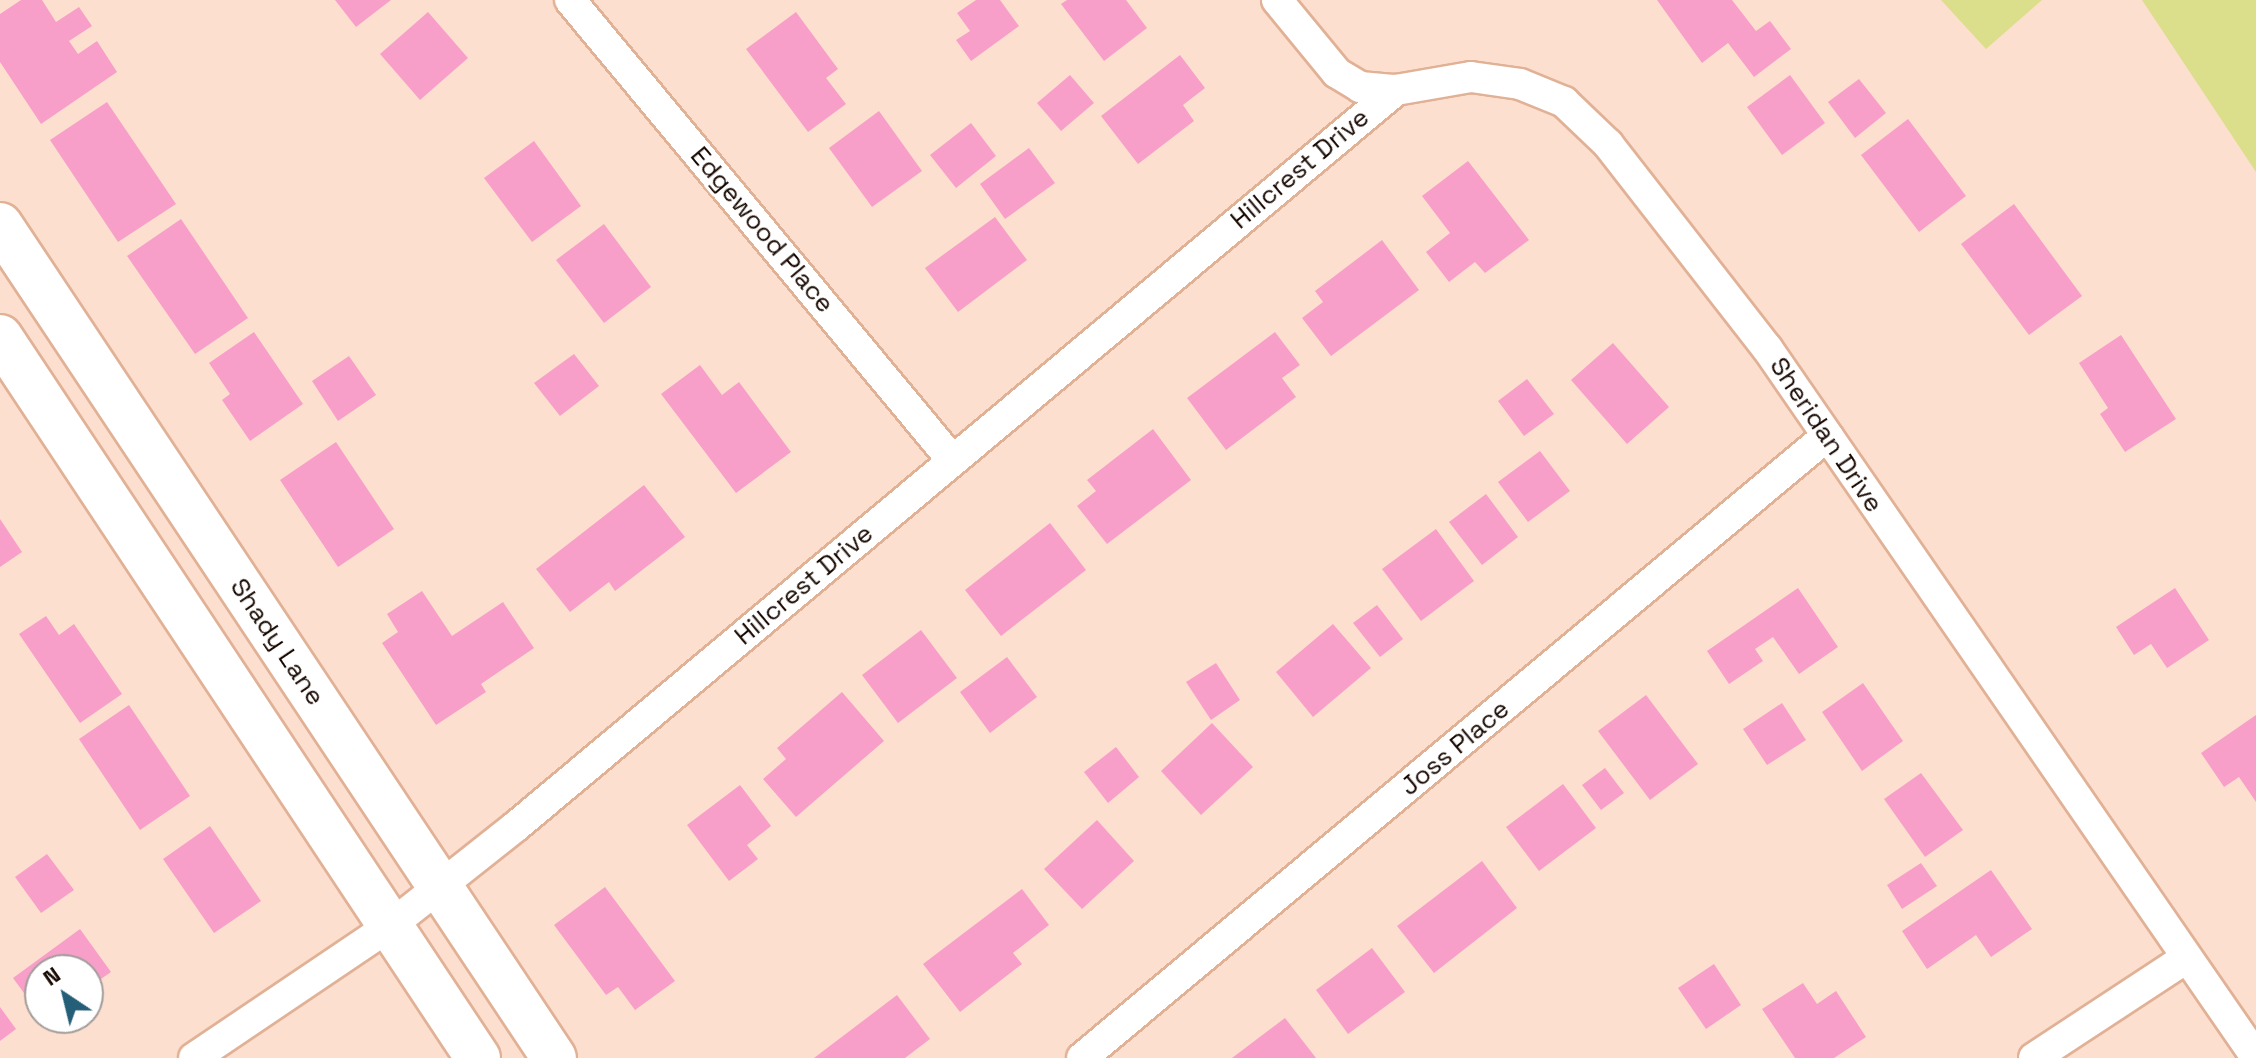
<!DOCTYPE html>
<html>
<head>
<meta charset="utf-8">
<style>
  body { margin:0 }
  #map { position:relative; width:2256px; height:1058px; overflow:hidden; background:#fddfcf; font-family:"Space Grotesk",sans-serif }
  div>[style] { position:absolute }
  .green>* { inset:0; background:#dbde8a }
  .building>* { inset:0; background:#f89fc9 }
  .roads { filter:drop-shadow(2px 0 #e1b196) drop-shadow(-2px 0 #e1b196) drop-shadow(0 2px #e1b196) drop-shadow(0 -2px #e1b196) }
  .street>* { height:30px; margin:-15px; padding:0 15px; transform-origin:15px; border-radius:15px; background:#fff }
  .secondary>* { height:44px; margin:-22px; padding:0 22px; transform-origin:22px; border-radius:22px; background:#fff }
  span { translate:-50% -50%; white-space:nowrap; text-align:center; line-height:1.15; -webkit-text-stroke:6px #fff; paint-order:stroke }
  .street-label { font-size:26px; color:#180902 }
  .north { position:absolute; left:24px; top:954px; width:80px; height:80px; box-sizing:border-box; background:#fff; border:2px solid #a39d9a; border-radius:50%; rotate:325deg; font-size:22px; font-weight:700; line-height:32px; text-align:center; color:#180902 }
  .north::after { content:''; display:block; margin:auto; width:28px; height:36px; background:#245e77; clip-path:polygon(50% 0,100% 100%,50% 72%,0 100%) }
</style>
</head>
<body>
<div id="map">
  <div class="green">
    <i style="clip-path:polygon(1941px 0,2042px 0,1986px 49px)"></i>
    <i style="clip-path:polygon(2142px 0,2256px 0,2256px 172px)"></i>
  </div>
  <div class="building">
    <i style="clip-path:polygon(21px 0,42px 0,56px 22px,79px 7px,92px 26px,69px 41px,78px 54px,97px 41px,117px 72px,41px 124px,0 62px,0 14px)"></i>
    <i style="clip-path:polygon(335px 0,391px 0,356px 27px)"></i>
    <i style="clip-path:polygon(976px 0,1000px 0,1019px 26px,971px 61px,956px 40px,970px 31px,957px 13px)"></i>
    <i style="clip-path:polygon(1067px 0,1126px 0,1147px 28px,1104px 61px,1061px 4px)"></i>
    <i style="clip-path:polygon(1657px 0,1732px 0,1756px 31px,1770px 21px,1791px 49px,1754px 77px,1728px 43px,1702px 63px)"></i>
    <i style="clip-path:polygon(428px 12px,468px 58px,420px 100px,380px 54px)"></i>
    <i style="clip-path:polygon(796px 12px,838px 69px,826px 78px,846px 104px,808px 132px,746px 49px)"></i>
    <i style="clip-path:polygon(1180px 55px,1205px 88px,1183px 105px,1194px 121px,1138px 164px,1101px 116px)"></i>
    <i style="clip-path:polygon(1070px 75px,1094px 103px,1061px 131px,1037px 103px)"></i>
    <i style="clip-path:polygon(1790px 75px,1825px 123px,1782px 155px,1747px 107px)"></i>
    <i style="clip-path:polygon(1859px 79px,1886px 113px,1855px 138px,1828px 102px)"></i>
    <i style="clip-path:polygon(107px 102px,176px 204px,118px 242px,50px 140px)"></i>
    <i style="clip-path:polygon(879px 111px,922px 171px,872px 207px,829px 148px)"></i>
    <i style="clip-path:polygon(1908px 119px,1966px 196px,1919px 232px,1861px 155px)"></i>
    <i style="clip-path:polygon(971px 123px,996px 156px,956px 188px,930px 155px)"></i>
    <i style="clip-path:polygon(534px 141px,581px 206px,532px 242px,484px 178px)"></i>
    <i style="clip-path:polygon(1029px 148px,1055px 183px,1005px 219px,980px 184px)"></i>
    <i style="clip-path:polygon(1468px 161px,1529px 240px,1485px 273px,1475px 262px,1449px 282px,1426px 252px,1450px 233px,1422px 196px)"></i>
    <i style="clip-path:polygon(2014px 204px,2082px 296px,2029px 335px,1961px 244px)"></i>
    <i style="clip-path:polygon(995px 217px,1027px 260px,958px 312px,925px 268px)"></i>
    <i style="clip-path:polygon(181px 219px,248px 318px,195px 354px,127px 256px)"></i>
    <i style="clip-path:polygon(604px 224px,651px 287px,604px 323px,556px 260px)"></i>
    <i style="clip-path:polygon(1382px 240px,1419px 290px,1331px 356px,1302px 318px,1323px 302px,1315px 291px)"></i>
    <i style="clip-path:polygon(254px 332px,303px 404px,250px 441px,222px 400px,230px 394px,209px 363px)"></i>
    <i style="clip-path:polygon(1275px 332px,1300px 365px,1282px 378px,1296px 397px,1226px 450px,1187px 398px)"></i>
    <i style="clip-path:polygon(2121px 335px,2176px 419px,2125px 452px,2100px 414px,2108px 408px,2079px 363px)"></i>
    <i style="clip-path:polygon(1613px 343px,1669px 407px,1627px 444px,1571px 380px)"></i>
    <i style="clip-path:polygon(574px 354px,599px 386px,560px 416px,534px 383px)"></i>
    <i style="clip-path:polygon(349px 356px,376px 395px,338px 421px,312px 381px)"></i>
    <i style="clip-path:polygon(700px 365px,722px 395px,739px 382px,791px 452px,736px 493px,661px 394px)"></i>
    <i style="clip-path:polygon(1527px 379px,1554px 414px,1524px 436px,1498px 401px)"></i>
    <i style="clip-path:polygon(1153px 429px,1191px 480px,1107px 544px,1077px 506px,1096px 491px,1087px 480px)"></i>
    <i style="clip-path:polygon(336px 442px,394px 529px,338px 567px,280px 480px)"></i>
    <i style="clip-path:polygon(1540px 451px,1570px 491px,1528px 522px,1498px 482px)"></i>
    <i style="clip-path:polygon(644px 485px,685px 537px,615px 591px,609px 582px,570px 612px,536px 569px)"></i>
    <i style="clip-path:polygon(1486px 494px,1518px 537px,1482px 565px,1449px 522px)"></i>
    <i style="clip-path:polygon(0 519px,22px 552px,0 567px)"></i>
    <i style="clip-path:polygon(1050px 523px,1086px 570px,1001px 636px,965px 590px)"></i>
    <i style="clip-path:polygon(1436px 529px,1474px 581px,1421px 621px,1382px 569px)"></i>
    <i style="clip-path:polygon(1798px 588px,1838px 647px,1799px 674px,1773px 637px,1755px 649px,1763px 661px,1729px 684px,1707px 651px)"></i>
    <i style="clip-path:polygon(2175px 588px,2209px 640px,2167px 668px,2151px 644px,2134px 655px,2116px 627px)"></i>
    <i style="clip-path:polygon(422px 591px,452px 636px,503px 602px,534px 648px,481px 684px,486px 692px,436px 725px,382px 643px,398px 632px,387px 614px)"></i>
    <i style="clip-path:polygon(1377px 605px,1403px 639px,1380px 657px,1353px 623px)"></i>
    <i style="clip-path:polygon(46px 616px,59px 635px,74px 624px,122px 694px,80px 723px,19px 634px)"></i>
    <i style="clip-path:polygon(1333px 624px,1371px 668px,1313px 717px,1276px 672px)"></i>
    <i style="clip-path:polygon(921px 630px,957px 678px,898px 723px,862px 675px)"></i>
    <i style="clip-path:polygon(1007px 657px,1037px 697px,990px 733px,960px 692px)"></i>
    <i style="clip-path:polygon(1216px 663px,1240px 700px,1211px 720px,1186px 682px)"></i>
    <i style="clip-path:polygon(1863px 683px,1903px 741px,1862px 771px,1822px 712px)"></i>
    <i style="clip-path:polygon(842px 692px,884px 741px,796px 817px,763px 779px,786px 759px,777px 748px)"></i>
    <i style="clip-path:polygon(1646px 695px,1698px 764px,1650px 800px,1598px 731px)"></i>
    <i style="clip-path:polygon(1782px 703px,1806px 740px,1767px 765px,1743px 729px)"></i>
    <i style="clip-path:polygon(129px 705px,190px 796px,140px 830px,79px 739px)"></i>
    <i style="clip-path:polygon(2256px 715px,2256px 802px,2239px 777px,2224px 787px,2201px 753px)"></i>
    <i style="clip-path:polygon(1212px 723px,1253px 767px,1201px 815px,1161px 771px)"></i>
    <i style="clip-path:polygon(1116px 747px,1139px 777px,1108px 803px,1084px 772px)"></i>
    <i style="clip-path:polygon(1605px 768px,1624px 793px,1601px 810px,1582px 785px)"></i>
    <i style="clip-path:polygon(1921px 773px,1963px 830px,1925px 857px,1884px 799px)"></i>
    <i style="clip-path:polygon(1563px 784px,1596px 828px,1539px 871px,1506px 827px)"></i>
    <i style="clip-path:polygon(740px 785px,771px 826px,747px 845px,758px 859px,729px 881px,687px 825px)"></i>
    <i style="clip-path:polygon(1097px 820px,1134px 861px,1082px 909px,1044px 869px)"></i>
    <i style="clip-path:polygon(210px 826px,261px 901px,214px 933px,163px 859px)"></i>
    <i style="clip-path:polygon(47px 854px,74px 890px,41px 913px,15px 877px)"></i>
    <i style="clip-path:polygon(1482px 861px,1517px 908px,1434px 973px,1397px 926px)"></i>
    <i style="clip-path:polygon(1921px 863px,1937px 886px,1902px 909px,1887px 885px)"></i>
    <i style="clip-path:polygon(1991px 870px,2032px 929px,1991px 957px,1976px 935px,1927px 969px,1902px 931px)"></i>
    <i style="clip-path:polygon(605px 887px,675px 981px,635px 1010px,618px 987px,606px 995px,554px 925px)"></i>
    <i style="clip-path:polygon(1022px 889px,1049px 925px,1013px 953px,1022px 964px,960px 1012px,923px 964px)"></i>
    <i style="clip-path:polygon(80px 929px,111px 972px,88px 988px,88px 970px,40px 970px,40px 1015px,13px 978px)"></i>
    <i style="clip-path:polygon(1372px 948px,1405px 992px,1348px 1034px,1316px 990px)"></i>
    <i style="clip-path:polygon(1714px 964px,1741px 1005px,1706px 1029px,1678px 988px)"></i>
    <i style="clip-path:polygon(1803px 983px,1817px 1004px,1836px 991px,1866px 1037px,1834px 1058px,1795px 1058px,1762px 1009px)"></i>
    <i style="clip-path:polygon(897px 995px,930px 1039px,905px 1058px,814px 1058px)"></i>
    <i style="clip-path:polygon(0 1007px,16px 1029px,0 1041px)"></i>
    <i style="clip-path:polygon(1285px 1018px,1316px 1058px,1232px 1058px)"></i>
  </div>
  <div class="roads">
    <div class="street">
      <i style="left:570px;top:0;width:599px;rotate:50.28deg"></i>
      <i style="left:1277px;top:0;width:94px;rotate:50.6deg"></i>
      <i style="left:1337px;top:73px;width:27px;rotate:31deg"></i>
      <i style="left:1360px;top:87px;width:36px;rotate:5deg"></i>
      <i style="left:1396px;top:90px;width:76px;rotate:-9.8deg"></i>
      <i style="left:1471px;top:77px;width:49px;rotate:8.1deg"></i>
      <i style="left:1520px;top:84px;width:48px;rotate:22.2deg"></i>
      <i style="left:1564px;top:102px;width:61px;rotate:43.7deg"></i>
      <i style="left:1608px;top:144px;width:259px;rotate:52.1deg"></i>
      <i style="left:1767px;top:348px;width:861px;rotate:55.41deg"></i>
      <i style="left:194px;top:1058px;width:236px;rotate:-34deg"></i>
      <i style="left:390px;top:926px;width:159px;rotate:-38.4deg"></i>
      <i style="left:515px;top:827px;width:1149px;rotate:-39.91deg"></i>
      <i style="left:1082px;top:1058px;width:971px;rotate:-39.86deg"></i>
      <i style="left:2034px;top:1058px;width:181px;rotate:-33.3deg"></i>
    </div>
    <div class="secondary">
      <i style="left:0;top:225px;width:1000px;rotate:56.37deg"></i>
      <i style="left:0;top:337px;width:865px;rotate:56.46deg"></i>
    </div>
  </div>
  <div class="street-label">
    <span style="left:1300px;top:169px;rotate:-40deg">Hillcrest Drive</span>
    <span style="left:762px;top:230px;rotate:50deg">Edgewood Place</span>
    <span style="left:1826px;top:435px;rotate:56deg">Sheridan Drive</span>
    <span style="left:804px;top:585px;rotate:-40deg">Hillcrest Drive</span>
    <span style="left:277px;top:642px;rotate:56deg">Shady Lane</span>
    <span style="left:1455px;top:748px;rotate:-40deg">Joss Place</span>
  </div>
  <div class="north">N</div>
</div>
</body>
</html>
